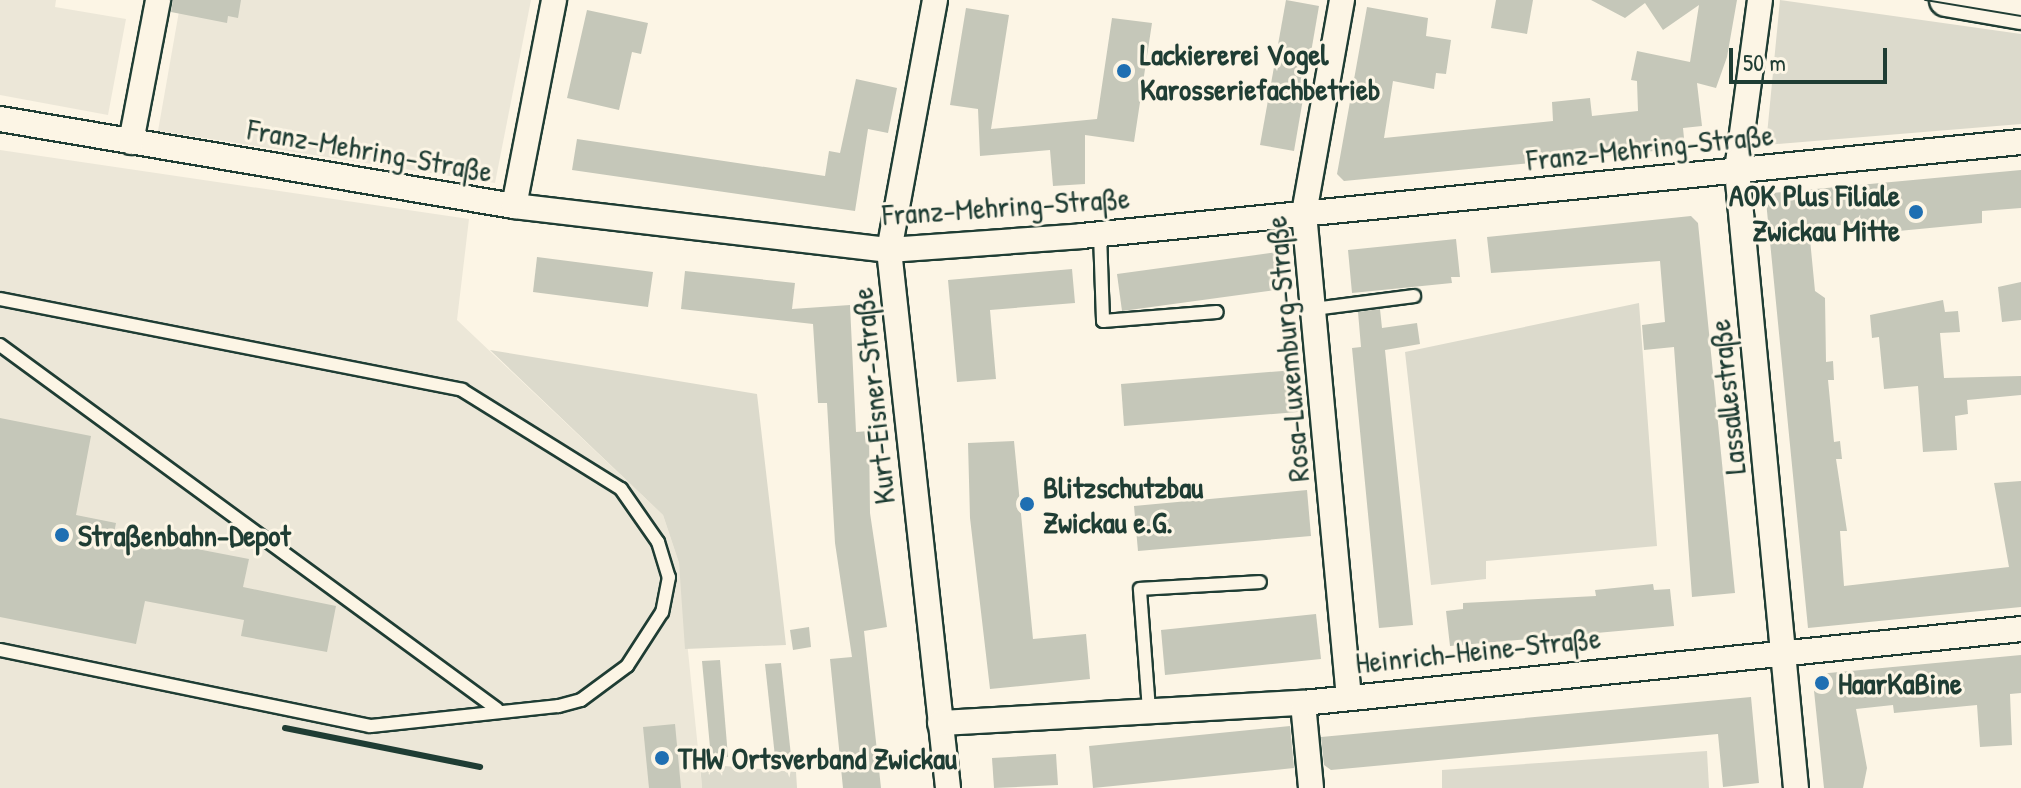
<!DOCTYPE html>
<html>
<head>
<meta charset="utf-8">
<style>
  body { margin:0 }
  #map { position:relative; width:2021px; height:788px; overflow:hidden; background:#fcf5e5; font-family:"Patrick Hand",sans-serif }
  div>[style] { position:absolute }
  .built>* { inset:0; background:#ece7d8 }
  .green>* { inset:0; background:#dcdacc }
  .building>* { inset:0; background:#c5c7b9 }
  .roads { filter:drop-shadow(2px 0 #1f3d34) drop-shadow(-2px 0 #1f3d34) drop-shadow(0 2px #1f3d34) drop-shadow(0 -2px #1f3d34) }
  .service>* { height:12px; margin:-6px; padding:0 6px; transform-origin:6px; border-radius:6px; background:#fcf5e5 }
  .minor>* { height:24px; margin:-12px; padding:0 12px; transform-origin:12px; border-radius:12px; background:#fcf5e5 }
  .tertiary>* { height:32px; margin:-16px; padding:0 16px; transform-origin:16px; border-radius:16px; background:#fcf5e5 }
  .tram>* { height:2px; margin:-1px; padding:0 1px; transform-origin:1px; border-radius:1px; background:#1f3d34 }
  .rail>* { height:6px; margin:-3px; padding:0 3px; transform-origin:3px; border-radius:3px; background:#1f3d34 }
  .dots>* { width:22px; height:22px; translate:-50% -50%; box-sizing:border-box; border:4px solid #fcf5e5; border-radius:50% }
  span { translate:-50% -50%; white-space:nowrap; text-align:center; line-height:1.15; -webkit-text-stroke:6px #fcf5e5; paint-order:stroke }
  .poi-label { font-size:30px; color:#1f3d34; font-weight:700 }
  .left { translate:0 -50%; text-align:left }
  .right { translate:-100% -50%; text-align:right }
  .street-label { font-size:30px; color:#1f3d34 }
  .scale { position:absolute; left:1729px; top:48px; width:158px; height:36px; box-sizing:border-box; border:4px solid #1f3d34; border-top:0; padding-left:10px; font-size:24px; line-height:28px; white-space:nowrap; color:#1f3d34; -webkit-text-stroke:6px #fcf5e5; paint-order:stroke }
</style>
</head>
<body>
<div id="map">
  <div class="built">
    <i style="clip-path:polygon(0 0,56px 0,55px 7px,126px 19px,108px 115px,0 95px)"></i>
    <i style="clip-path:polygon(181px 0,531px 0,495px 183px,158px 131px)"></i>
    <i style="clip-path:polygon(0 150px,469px 219px,457px 320px,663px 515px,679px 563px,702px 788px,0 788px)"></i>
  </div>
  <div class="green">
    <i style="clip-path:polygon(1780px 0,2021px 34px,2021px 124px,1766px 145px)"></i>
    <i style="clip-path:polygon(1639px 303px,1657px 546px,1486px 561px,1486px 579px,1431px 585px,1405px 352px)"></i>
    <i style="clip-path:polygon(490px 350px,757px 394px,786px 645px,685px 649px,679px 563px,663px 515px)"></i>
    <i style="clip-path:polygon(1707px 751px,1709px 788px,1442px 788px,1442px 770px)"></i>
    <i style="clip-path:polygon(700px 764px,796px 772px,797px 788px,702px 788px)"></i>
  </div>
  <div class="building">
    <i style="clip-path:polygon(173px 0,241px 0,238px 18px,228px 16px,227px 23px,171px 12px)"></i>
    <i style="clip-path:polygon(1286px 0,1319px 6px,1294px 151px,1260px 145px)"></i>
    <i style="clip-path:polygon(1496px 0,1533px 0,1527px 34px,1491px 28px)"></i>
    <i style="clip-path:polygon(1591px 0,1737px 0,1727px 57px,1716px 88px,1697px 83px,1702px 126px,1683px 128px,1685px 148px,1344px 181px,1337px 174px,1367px 7px,1428px 18px,1426px 36px,1451px 40px,1446px 74px,1436px 73px,1434px 89px,1393px 81px,1384px 138px,1553px 121px,1552px 102px,1590px 98px,1592px 116px,1638px 111px,1637px 81px,1631px 80px,1637px 51px,1690px 62px,1699px 5px,1663px 30px,1645px 3px,1625px 18px)"></i>
    <i style="clip-path:polygon(966px 8px,1009px 15px,991px 129px,1097px 119px,1112px 18px,1152px 23px,1134px 142px,1085px 135px,1085px 184px,1053px 186px,1050px 150px,980px 156px,978px 109px,950px 105px)"></i>
    <i style="clip-path:polygon(587px 10px,648px 23px,641px 54px,632px 52px,619px 110px,567px 98px)"></i>
    <i style="clip-path:polygon(856px 79px,897px 88px,888px 133px,868px 129px,855px 211px,572px 170px,577px 139px,825px 176px,829px 151px,840px 153px)"></i>
    <i style="clip-path:polygon(2021px 170px,2021px 208px,1982px 211px,1982px 223px,1867px 234px,1866px 222px,1809px 229px,1815px 291px,1825px 298px,1826px 362px,1833px 361px,1834px 380px,1828px 380px,1834px 442px,1840px 441px,1842px 459px,1836px 459px,1847px 531px,1840px 531px,1844px 586px,2009px 567px,1994px 483px,2021px 481px,2021px 607px,1808px 628px,1766px 201px,1772px 193px)"></i>
    <i style="clip-path:polygon(1691px 216px,1698px 223px,1735px 593px,1692px 597px,1674px 347px,1644px 350px,1642px 325px,1665px 322px,1660px 261px,1491px 273px,1487px 237px)"></i>
    <i style="clip-path:polygon(1456px 239px,1460px 277px,1451px 277px,1452px 283px,1352px 293px,1348px 250px)"></i>
    <i style="clip-path:polygon(1278px 252px,1283px 289px,1122px 311px,1117px 274px)"></i>
    <i style="clip-path:polygon(537px 257px,653px 272px,648px 307px,533px 292px)"></i>
    <i style="clip-path:polygon(1072px 269px,1075px 303px,990px 310px,996px 379px,957px 382px,948px 280px)"></i>
    <i style="clip-path:polygon(685px 271px,795px 283px,792px 309px,850px 305px,856px 432px,869px 431px,870px 513px,887px 627px,864px 631px,881px 788px,843px 788px,830px 659px,852px 657px,835px 543px,827px 403px,818px 403px,813px 324px,681px 309px)"></i>
    <i style="clip-path:polygon(2021px 282px,2021px 320px,2002px 322px,1998px 287px)"></i>
    <i style="clip-path:polygon(1943px 300px,1945px 312px,1958px 311px,1960px 332px,1940px 333px,1944px 378px,2021px 376px,2021px 395px,1967px 400px,1968px 414px,1955px 416px,1957px 450px,1923px 452px,1918px 386px,1884px 389px,1879px 337px,1872px 338px,1870px 315px)"></i>
    <i style="clip-path:polygon(1380px 309px,1382px 328px,1417px 323px,1420px 344px,1385px 350px,1413px 625px,1379px 628px,1352px 348px,1361px 347px,1358px 312px)"></i>
    <i style="clip-path:polygon(1295px 370px,1298px 412px,1124px 426px,1121px 384px)"></i>
    <i style="clip-path:polygon(0 418px,91px 436px,76px 515px,116px 523px,114px 533px,249px 559px,243px 587px,336px 606px,327px 652px,241px 636px,244px 620px,145px 601px,136px 644px,0 617px)"></i>
    <i style="clip-path:polygon(1014px 441px,1033px 639px,1086px 634px,1090px 679px,990px 689px,970px 518px,968px 443px)"></i>
    <i style="clip-path:polygon(1307px 490px,1311px 536px,1138px 551px,1134px 506px)"></i>
    <i style="clip-path:polygon(1653px 584px,1654px 590px,1670px 589px,1674px 626px,1450px 646px,1446px 611px,1463px 609px,1463px 603px,1596px 596px,1595px 590px)"></i>
    <i style="clip-path:polygon(1316px 614px,1321px 659px,1165px 675px,1161px 630px)"></i>
    <i style="clip-path:polygon(809px 627px,811px 647px,793px 650px,790px 630px)"></i>
    <i style="clip-path:polygon(2021px 655px,2021px 693px,2010px 694px,2012px 745px,1980px 747px,1977px 705px,1894px 713px,1893px 705px,1856px 709px,1867px 768px,1863px 788px,1824px 788px,1813px 681px,1818px 674px)"></i>
    <i style="clip-path:polygon(720px 660px,728px 757px,711px 758px,702px 661px)"></i>
    <i style="clip-path:polygon(781px 663px,792px 765px,776px 766px,765px 664px)"></i>
    <i style="clip-path:polygon(1751px 697px,1759px 783px,1723px 787px,1718px 734px,1331px 770px,1324px 765px,1321px 737px)"></i>
    <i style="clip-path:polygon(675px 724px,681px 788px,649px 788px,643px 727px)"></i>
    <i style="clip-path:polygon(1290px 726px,1294px 768px,1093px 788px,1089px 746px)"></i>
    <i style="clip-path:polygon(1056px 754px,1058px 785px,994px 788px,992px 758px)"></i>
  </div>
  <div class="roads">
    <div class="service">
      <i style="left:1100px;top:234px;width:87px;rotate:88deg"></i>
      <i style="left:1103px;top:321px;width:114px;rotate:-4.5deg"></i>
      <i style="left:0;top:299px;width:471px;rotate:11.1deg"></i>
      <i style="left:462px;top:390px;width:187px;rotate:31.9deg"></i>
      <i style="left:621px;top:489px;width:65px;rotate:55.1deg"></i>
      <i style="left:658px;top:542px;width:37px;rotate:73deg"></i>
      <i style="left:669px;top:577px;width:36px;rotate:101deg"></i>
      <i style="left:662px;top:612px;width:64px;rotate:122.9deg"></i>
      <i style="left:627px;top:666px;width:57px;rotate:143.5deg"></i>
      <i style="left:581px;top:700px;width:24px;rotate:165deg"></i>
      <i style="left:558px;top:706px;width:189px;rotate:173.9deg"></i>
      <i style="left:370px;top:726px;width:378px;rotate:-168.4deg"></i>
      <i style="left:1314px;top:309px;width:101px;rotate:-7.4deg"></i>
      <i style="left:0;top:345px;width:616px;rotate:36.22deg"></i>
      <i style="left:1149px;top:710px;width:121px;rotate:-94.3deg"></i>
      <i style="left:1140px;top:589px;width:120px;rotate:-3.3deg"></i>
    </div>
    <div class="minor">
      <i style="left:935px;top:0;width:254px;rotate:100.4deg"></i>
      <i style="left:889px;top:250px;width:541px;rotate:83.74deg"></i>
      <i style="left:1342px;top:0;width:216px;rotate:100.1deg"></i>
      <i style="left:1304px;top:213px;width:484px;rotate:84.7deg"></i>
      <i style="left:1760px;top:0;width:173px;rotate:97.7deg"></i>
      <i style="left:1737px;top:171px;width:620px;rotate:84.54deg"></i>
      <i style="left:0;top:119px;width:521px;rotate:9.61deg"></i>
      <i style="left:514px;top:206px;width:378px;rotate:6.7deg"></i>
      <i style="left:889px;top:250px;width:194px;rotate:-4.1deg"></i>
      <i style="left:1082px;top:236px;width:944px;rotate:-5.72deg"></i>
      <i style="left:131px;top:142px;width:145px;rotate:-79.2deg"></i>
      <i style="left:514px;top:206px;width:210px;rotate:-79deg"></i>
      <i style="left:1303px;top:703px;width:85px;rotate:84.6deg"></i>
      <i style="left:940px;top:723px;width:364px;rotate:-3.2deg"></i>
      <i style="left:1303px;top:703px;width:722px;rotate:-5.88deg"></i>
    </div>
    <div class="tertiary">
      <i style="left:1946px;top:0;width:76px;rotate:9.8deg"></i>
    </div>
  </div>
  <div class="tram">
    <i style="left:1925px;top:0;width:97px;rotate:9.5deg"></i>
  </div>
  <div class="rail">
    <i style="left:285px;top:728px;width:199px;rotate:11.3deg"></i>
  </div>
  <div class="dots">
    <i style="left:1124px;top:71px;background:#1f6fb2"></i>
    <i style="left:1916px;top:212px;background:#1f6fb2"></i>
    <i style="left:1027px;top:504px;background:#1f6fb2"></i>
    <i style="left:62px;top:535px;background:#1f6fb2"></i>
    <i style="left:1822px;top:683px;background:#1f6fb2"></i>
    <i style="left:662px;top:758px;background:#1f6fb2"></i>
  </div>
  <div class="poi-label">
    <span class="left" style="left:1140px;top:71px">Lackiererei Vogel<br>Karosseriefachbetrieb</span>
    <span class="right" style="left:1900px;top:212px">AOK Plus Filiale<br>Zwickau Mitte</span>
    <span class="left" style="left:1043px;top:504px">Blitzschutzbau<br>Zwickau e.G.</span>
    <span class="left" style="left:78px;top:535px">Straßenbahn-Depot</span>
    <span class="left" style="left:1838px;top:683px">HaarKaBine</span>
    <span class="left" style="left:678px;top:758px">THW Ortsverband Zwickau</span>
  </div>
  <div class="street-label">
    <span style="left:1650px;top:147px;rotate:-6deg">Franz-Mehring-Straße</span>
    <span style="left:370px;top:150px;rotate:10deg">Franz-Mehring-Straße</span>
    <span style="left:1006px;top:206px;rotate:-4deg">Franz-Mehring-Straße</span>
    <span style="left:1287px;top:349px;rotate:-95deg">Rosa-Luxemburg-Straße</span>
    <span style="left:873px;top:396px;rotate:-96deg">Kurt-Eisner-Straße</span>
    <span style="left:1727px;top:397px;rotate:-96deg">Lassallestraße</span>
    <span style="left:1478px;top:650px;rotate:-6deg">Heinrich-Heine-Straße</span>
  </div>
  <div class="scale">50 m</div>
</div>
</body>
</html>
